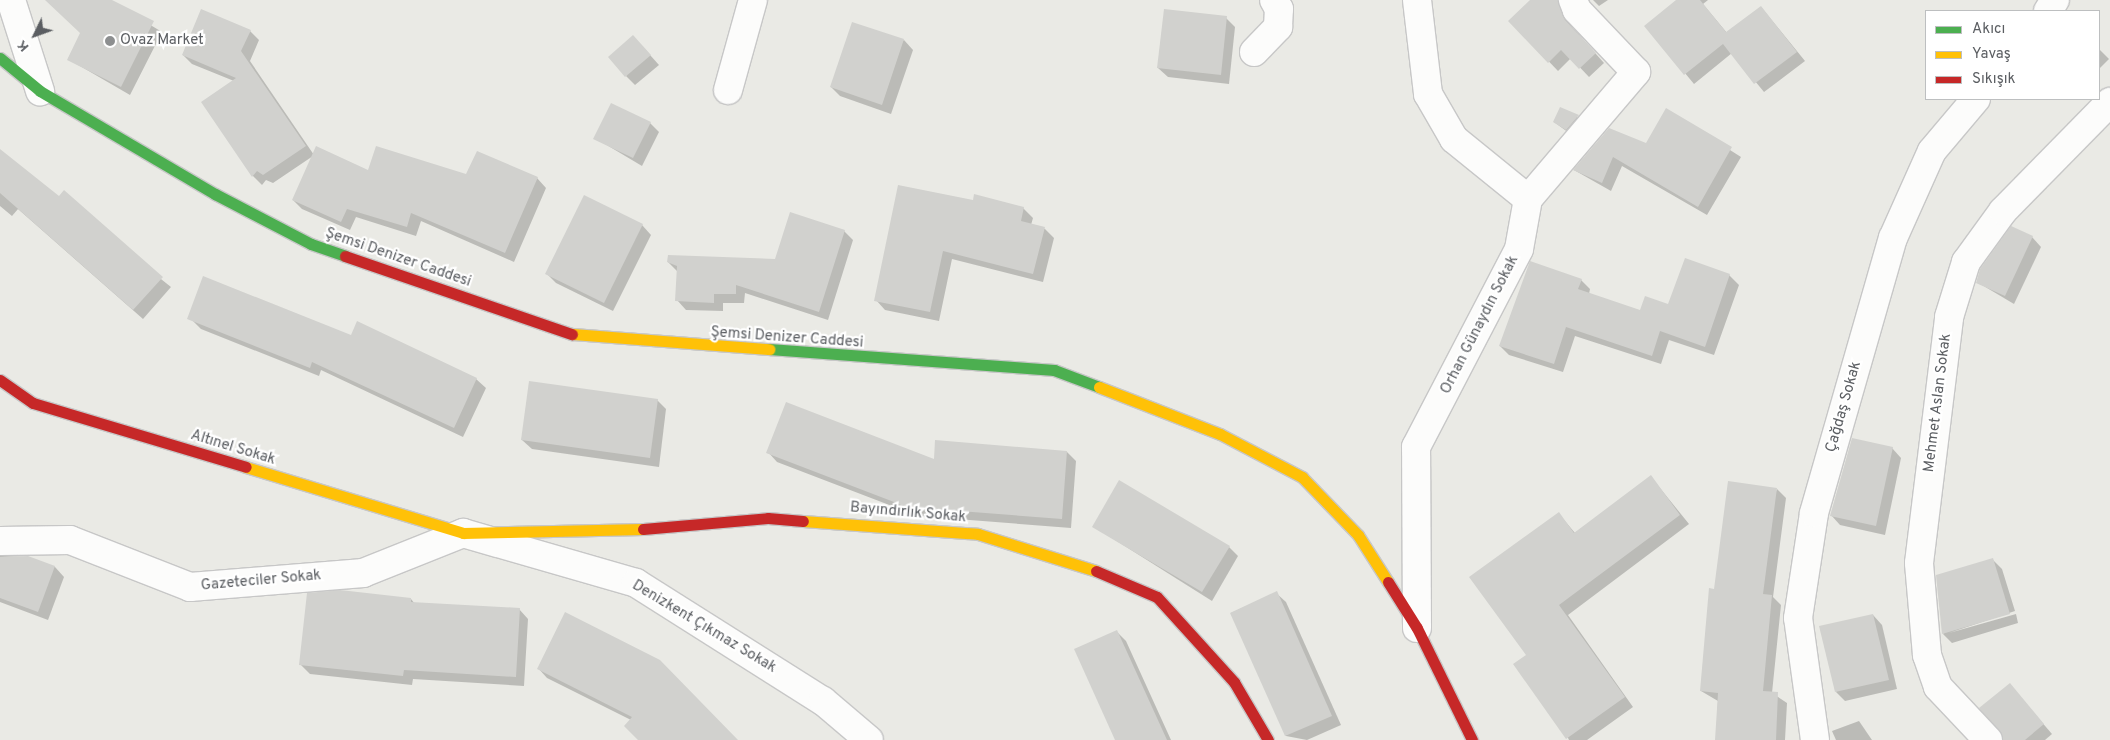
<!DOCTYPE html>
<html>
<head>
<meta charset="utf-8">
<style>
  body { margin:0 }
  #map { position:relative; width:2110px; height:740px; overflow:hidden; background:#eaeae5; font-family:Overpass,sans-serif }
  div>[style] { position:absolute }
  .shadow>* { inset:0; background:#0003 }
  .building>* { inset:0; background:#d1d1ce }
  .roads { filter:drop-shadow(1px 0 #c7c7c7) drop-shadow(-1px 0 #c7c7c7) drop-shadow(0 1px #c7c7c7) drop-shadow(0 -1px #c7c7c7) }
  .street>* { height:28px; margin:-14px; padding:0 14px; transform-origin:14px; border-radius:14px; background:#fcfcfb }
  .fast>* { height:11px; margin:-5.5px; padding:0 5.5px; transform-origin:5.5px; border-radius:5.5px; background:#4caf50 }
  .slow>* { height:11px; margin:-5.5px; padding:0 5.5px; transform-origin:5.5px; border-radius:5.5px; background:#ffc107 }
  .jam>* { height:11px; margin:-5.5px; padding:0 5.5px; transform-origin:5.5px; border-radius:5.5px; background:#c62828 }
  .dots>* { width:14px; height:14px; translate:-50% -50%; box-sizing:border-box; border:2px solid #fff; border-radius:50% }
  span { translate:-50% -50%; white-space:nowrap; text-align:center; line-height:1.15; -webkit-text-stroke:4.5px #fff; paint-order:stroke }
  .poi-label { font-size:15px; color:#5b5e62 }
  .left { translate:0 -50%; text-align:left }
  .street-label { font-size:15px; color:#5b5e62 }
  .legend { position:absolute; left:1925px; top:10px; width:175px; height:90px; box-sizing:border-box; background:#fff; border:1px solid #bdbfc0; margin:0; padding:6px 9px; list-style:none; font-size:15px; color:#5b5e62 }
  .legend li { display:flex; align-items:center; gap:10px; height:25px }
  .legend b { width:25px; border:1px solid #bdbfc0 }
  .north { position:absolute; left:10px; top:10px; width:50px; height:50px; -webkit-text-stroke:4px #fff; paint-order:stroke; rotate:228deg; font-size:14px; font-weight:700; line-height:20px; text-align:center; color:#5b5e62 }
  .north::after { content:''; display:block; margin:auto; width:18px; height:22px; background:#5b5e62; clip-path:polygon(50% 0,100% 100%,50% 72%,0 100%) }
</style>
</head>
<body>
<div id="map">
  <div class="shadow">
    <i style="clip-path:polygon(46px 0,109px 0,162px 32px,130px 95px,68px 59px,82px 33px)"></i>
    <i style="clip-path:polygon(1532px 0,1569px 0,1566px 8px,1572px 27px,1604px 63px,1589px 77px,1571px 58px,1558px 71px,1510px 21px)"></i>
    <i style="clip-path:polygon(1593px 0,1608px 0,1599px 6px)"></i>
    <i style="clip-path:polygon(1678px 0,1708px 0,1703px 4px,1727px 33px,1761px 7px,1805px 61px,1764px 92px,1732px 53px,1694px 84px,1646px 26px)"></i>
    <i style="clip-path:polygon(1226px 18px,1235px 27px,1229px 84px,1168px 77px,1158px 68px)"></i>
    <i style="clip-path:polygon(250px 31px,259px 40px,250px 61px,314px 155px,369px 171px,537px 178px,546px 188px,514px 262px,421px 221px,416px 236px,356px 217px,350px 230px,302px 209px,293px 200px,313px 156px,273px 183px,266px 180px,262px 185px,253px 176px,234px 81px,192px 64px,183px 55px)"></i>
    <i style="clip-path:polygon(904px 40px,913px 50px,891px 114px,840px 96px,831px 87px)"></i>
    <i style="clip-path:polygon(642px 46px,659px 65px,635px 85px,626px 76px)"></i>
    <i style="clip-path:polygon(2099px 49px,2109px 59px,2099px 69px)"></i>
    <i style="clip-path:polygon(1667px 110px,1741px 157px,1707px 215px,1622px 166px,1611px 191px,1574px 170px,1647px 145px)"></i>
    <i style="clip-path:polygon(1575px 115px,1584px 124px,1576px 138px,1554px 122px)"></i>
    <i style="clip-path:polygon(650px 123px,659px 132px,642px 166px,595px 138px)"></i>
    <i style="clip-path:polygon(0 151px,171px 287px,143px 319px,18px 209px,12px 216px,0 206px)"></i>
    <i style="clip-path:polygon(974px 201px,1023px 208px,1033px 218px,1031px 225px,1045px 229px,1054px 238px,1043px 282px,952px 259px,939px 321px,885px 310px,876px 300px)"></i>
    <i style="clip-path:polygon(642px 225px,651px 235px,613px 311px,556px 283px,546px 273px)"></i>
    <i style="clip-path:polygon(844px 231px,853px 240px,828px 320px,745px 293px,744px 303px,723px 303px,723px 311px,686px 310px,677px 300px,678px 272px,668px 262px,776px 260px)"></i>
    <i style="clip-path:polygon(2032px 237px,2041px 247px,2014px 304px,1977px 282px)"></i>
    <i style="clip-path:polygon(1729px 275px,1739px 285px,1714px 355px,1669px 340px,1661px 364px,1575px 336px,1563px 372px,1509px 355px,1500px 346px,1581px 280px,1590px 289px,1589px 294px,1641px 311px,1669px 305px)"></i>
    <i style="clip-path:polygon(192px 320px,351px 336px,476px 379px,486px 388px,463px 437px,321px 370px,319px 376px,201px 329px)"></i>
    <i style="clip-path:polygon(657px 400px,666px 409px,659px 467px,532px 449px,522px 440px)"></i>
    <i style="clip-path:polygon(1892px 448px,1901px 458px,1885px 535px,1840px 525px,1831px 515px)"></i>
    <i style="clip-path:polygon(768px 452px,935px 461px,1067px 452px,1076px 461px,1071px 528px,918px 516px,777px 462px)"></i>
    <i style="clip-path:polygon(1651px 477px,1689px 524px,1568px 615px,1633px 707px,1587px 740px,1569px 740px,1527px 655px,1559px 514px,1575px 533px)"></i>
    <i style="clip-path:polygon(1777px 489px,1786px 498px,1773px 597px,1781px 605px,1772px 693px,1787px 703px,1785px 740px,1716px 740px,1718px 701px,1701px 691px)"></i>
    <i style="clip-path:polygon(1093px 526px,1229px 547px,1238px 556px,1212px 601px)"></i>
    <i style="clip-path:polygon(0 556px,28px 557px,55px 567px,64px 577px,48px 620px,0 602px)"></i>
    <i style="clip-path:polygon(1993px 560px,2002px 569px,2015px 611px,1949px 633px,2016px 614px,2018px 623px,1952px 643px,1943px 634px)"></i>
    <i style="clip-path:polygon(1276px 593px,1286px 602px,1341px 725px,1307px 740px,1286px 736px,1231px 613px)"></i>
    <i style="clip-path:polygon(411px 599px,415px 604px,519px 609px,528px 619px,524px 686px,413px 679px,412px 685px,310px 674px,301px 665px)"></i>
    <i style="clip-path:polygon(1873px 615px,1882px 625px,1897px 689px,1845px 701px,1836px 692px)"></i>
    <i style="clip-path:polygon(1117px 632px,1126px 641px,1171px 740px,1116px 740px)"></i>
    <i style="clip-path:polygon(538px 668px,736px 740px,639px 740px,631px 720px,547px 678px)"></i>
    <i style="clip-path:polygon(2010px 685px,2052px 734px,2045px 740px,2007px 740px)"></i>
    <i style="clip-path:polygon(1859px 721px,1872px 740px,1836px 740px,1832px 731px)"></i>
  </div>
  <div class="building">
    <i style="clip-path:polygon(45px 0,112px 0,154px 21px,121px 87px,67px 60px,80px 33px)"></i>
    <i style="clip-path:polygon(1530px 0,1558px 0,1565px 20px,1596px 53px,1579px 69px,1561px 50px,1548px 63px,1508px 21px)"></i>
    <i style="clip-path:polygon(1676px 0,1700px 0,1726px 32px,1761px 6px,1797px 52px,1754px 84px,1723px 44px,1684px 75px,1644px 26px)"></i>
    <i style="clip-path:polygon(201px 9px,251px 30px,241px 51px,306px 146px,263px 175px,257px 171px,252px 177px,201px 102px,236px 78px,182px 55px)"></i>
    <i style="clip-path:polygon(1164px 9px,1227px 16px,1221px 75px,1157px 68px)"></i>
    <i style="clip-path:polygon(852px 22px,904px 39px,882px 105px,830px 87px)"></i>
    <i style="clip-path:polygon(633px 35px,651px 55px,625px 77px,608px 57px)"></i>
    <i style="clip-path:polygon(611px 103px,651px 122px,633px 158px,593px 139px)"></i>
    <i style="clip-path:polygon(1560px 107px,1579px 115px,1566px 130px,1553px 122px)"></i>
    <i style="clip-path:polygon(1666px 108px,1732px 147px,1698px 207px,1613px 157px,1602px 183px,1573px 170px,1609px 128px,1646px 143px)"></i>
    <i style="clip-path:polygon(316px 146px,368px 170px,376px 146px,466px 174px,477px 151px,538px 177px,505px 253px,411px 213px,407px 227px,347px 209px,341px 222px,292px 200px)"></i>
    <i style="clip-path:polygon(0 149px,59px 196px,64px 190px,163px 277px,133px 310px,0 193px)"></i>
    <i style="clip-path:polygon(898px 185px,973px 200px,974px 194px,1024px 207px,1021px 221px,1045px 227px,1033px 274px,943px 251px,930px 312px,874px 301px)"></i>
    <i style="clip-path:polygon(584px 195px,643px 224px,604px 303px,545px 274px)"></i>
    <i style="clip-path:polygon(790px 212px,845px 230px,819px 312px,736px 285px,736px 294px,714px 294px,714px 303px,675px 301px,677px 266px,667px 262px,668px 255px,775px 259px)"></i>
    <i style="clip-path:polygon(2011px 226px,2033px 236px,2005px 296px,1976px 283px,1980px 269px)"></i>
    <i style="clip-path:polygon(1685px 258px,1730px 274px,1705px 347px,1660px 331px,1652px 356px,1566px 327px,1554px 364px,1499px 346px,1530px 261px,1582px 279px,1578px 289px,1640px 310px,1645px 296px,1668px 304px)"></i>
    <i style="clip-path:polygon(203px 276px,351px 335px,357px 321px,477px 378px,454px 428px,312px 362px,310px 368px,187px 319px)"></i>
    <i style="clip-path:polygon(529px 381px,658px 399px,650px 458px,521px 440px)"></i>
    <i style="clip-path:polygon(786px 402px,934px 459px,935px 440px,1067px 451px,1062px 519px,907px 507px,766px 453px)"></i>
    <i style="clip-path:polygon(1852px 438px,1893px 447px,1876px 526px,1830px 516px)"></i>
    <i style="clip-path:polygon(1651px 475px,1680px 515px,1559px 605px,1625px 697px,1566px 739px,1513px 664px,1526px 655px,1469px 577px,1559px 512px,1574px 533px)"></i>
    <i style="clip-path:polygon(1119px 480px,1230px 546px,1202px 592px,1092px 527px)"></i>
    <i style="clip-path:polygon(1728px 481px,1777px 488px,1763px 594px,1772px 595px,1763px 691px,1778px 692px,1776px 740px,1715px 740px,1718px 693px,1700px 691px,1709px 588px,1714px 589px)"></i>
    <i style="clip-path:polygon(28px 556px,55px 566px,38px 612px,0 598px,0 557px)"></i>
    <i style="clip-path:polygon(1993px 558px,2010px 614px,1942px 634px,1936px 575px)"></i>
    <i style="clip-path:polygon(340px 590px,411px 598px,411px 602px,520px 608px,516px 677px,404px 670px,403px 676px,299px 665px,307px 593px)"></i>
    <i style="clip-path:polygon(1277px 591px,1332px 716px,1285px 736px,1230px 613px)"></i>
    <i style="clip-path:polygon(565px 612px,660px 660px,738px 740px,638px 740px,624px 726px,632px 717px,537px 669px)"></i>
    <i style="clip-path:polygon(1873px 614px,1889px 680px,1835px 692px,1819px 626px)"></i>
    <i style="clip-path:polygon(1117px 630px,1167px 740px,1115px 740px,1074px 649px)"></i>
    <i style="clip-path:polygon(2010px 683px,2044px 724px,2025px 740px,2003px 740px,1979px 708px)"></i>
  </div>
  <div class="roads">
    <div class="street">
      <i style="left:11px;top:0;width:96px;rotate:72.3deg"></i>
      <i style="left:1417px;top:0;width:95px;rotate:83.3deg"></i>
      <i style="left:1428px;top:94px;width:52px;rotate:60deg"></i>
      <i style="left:1454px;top:139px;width:95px;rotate:39deg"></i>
      <i style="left:2048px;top:11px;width:13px;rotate:-58deg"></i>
      <i style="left:1254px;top:52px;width:35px;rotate:-46deg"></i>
      <i style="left:1278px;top:27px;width:18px;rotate:-87deg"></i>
      <i style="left:1279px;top:9px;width:10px;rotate:-119deg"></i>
      <i style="left:728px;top:90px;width:93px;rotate:-74.5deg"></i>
      <i style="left:1528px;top:199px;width:167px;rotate:-49.6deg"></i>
      <i style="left:1636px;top:72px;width:86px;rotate:-133.6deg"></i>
      <i style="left:1577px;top:10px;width:11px;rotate:-112deg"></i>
      <i style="left:0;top:541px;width:70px;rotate:-0.8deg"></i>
      <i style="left:70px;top:540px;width:129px;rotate:21.4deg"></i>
      <i style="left:190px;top:587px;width:174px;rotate:-4.6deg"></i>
      <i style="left:363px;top:573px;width:108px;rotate:-21.8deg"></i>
      <i style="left:463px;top:533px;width:180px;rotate:16.1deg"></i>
      <i style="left:636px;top:583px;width:221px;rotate:32.3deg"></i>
      <i style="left:823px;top:701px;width:60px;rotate:40.3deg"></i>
      <i style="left:1417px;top:628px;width:181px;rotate:-90.3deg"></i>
      <i style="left:1416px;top:447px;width:223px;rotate:-62.5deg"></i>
      <i style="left:1519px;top:249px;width:51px;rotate:-79.8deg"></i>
      <i style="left:1815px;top:740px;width:123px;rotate:-97.9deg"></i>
      <i style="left:1798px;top:618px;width:106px;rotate:-81.3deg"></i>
      <i style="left:1814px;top:513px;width:286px;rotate:-74deg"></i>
      <i style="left:1893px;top:238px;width:95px;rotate:-65.9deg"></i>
      <i style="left:1932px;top:151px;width:68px;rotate:-49.8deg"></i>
      <i style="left:1988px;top:740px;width:73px;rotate:-133.3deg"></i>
      <i style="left:1938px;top:687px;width:34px;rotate:-109deg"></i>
      <i style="left:1927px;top:655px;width:92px;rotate:-95deg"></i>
      <i style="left:1919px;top:563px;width:248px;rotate:-83deg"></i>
      <i style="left:1949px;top:317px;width:58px;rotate:-72.8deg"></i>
      <i style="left:1966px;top:262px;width:63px;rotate:-54deg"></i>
      <i style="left:2003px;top:211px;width:153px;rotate:-45.5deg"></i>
    </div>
    <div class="fast">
      <i style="left:0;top:58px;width:52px;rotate:39.5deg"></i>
      <i style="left:40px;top:91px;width:203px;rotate:30.5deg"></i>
      <i style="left:215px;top:194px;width:108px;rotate:27.5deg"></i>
      <i style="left:311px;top:244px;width:36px;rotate:19deg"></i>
      <i style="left:769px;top:349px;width:286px;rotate:4.2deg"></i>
      <i style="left:1054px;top:370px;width:48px;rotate:20.7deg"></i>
    </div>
    <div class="slow">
      <i style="left:572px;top:334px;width:198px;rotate:4.4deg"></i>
      <i style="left:1099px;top:387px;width:130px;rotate:21.2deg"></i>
      <i style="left:1220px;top:434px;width:93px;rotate:27.7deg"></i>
      <i style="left:1302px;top:477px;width:81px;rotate:46deg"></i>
      <i style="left:1358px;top:535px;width:56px;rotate:57.4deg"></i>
      <i style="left:246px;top:467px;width:227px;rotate:16.9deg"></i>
      <i style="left:463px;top:533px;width:180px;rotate:-1.3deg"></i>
      <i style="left:803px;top:521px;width:175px;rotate:4.2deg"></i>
      <i style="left:978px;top:534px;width:124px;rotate:17.4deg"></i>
    </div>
    <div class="jam">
      <i style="left:345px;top:256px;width:240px;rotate:19deg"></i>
      <i style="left:0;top:380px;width:40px;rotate:34.9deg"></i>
      <i style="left:33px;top:403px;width:222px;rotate:16.7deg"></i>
      <i style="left:643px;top:529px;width:125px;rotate:-5deg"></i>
      <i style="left:768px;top:518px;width:35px;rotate:5deg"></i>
      <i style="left:1096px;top:571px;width:66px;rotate:23.1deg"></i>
      <i style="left:1157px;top:597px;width:115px;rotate:47.8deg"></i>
      <i style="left:1234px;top:682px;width:67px;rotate:59.6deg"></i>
      <i style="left:1388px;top:582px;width:54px;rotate:57.8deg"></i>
      <i style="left:1417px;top:628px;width:125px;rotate:63.8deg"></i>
    </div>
  </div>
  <div class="dots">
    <i style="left:110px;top:41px;background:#8d8f90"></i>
  </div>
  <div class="poi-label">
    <span class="left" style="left:120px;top:41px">Ovaz Market</span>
  </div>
  <div class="street-label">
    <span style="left:398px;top:258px;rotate:19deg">Şemsi Denizer Caddesi</span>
    <span style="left:1480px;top:325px;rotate:-63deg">Orhan Günaydın Sokak</span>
    <span style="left:787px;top:338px;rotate:4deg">Şemsi Denizer Caddesi</span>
    <span style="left:1938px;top:403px;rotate:-83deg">Mehmet Aslan Sokak</span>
    <span style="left:1844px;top:407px;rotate:-74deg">Çağdaş Sokak</span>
    <span style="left:233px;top:448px;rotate:17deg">Altınel Sokak</span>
    <span style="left:908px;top:513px;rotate:5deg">Bayındırlık Sokak</span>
    <span style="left:261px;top:581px;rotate:-5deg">Gazeteciler Sokak</span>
    <span style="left:704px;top:627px;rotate:31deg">Denizkent Çıkmaz Sokak</span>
  </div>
  <ul class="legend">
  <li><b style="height:6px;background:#4caf50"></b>Akıcı</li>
  <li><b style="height:6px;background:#ffc107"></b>Yavaş</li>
  <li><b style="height:6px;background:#c62828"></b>Sıkışık</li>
  </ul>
  <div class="north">K</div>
</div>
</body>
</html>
